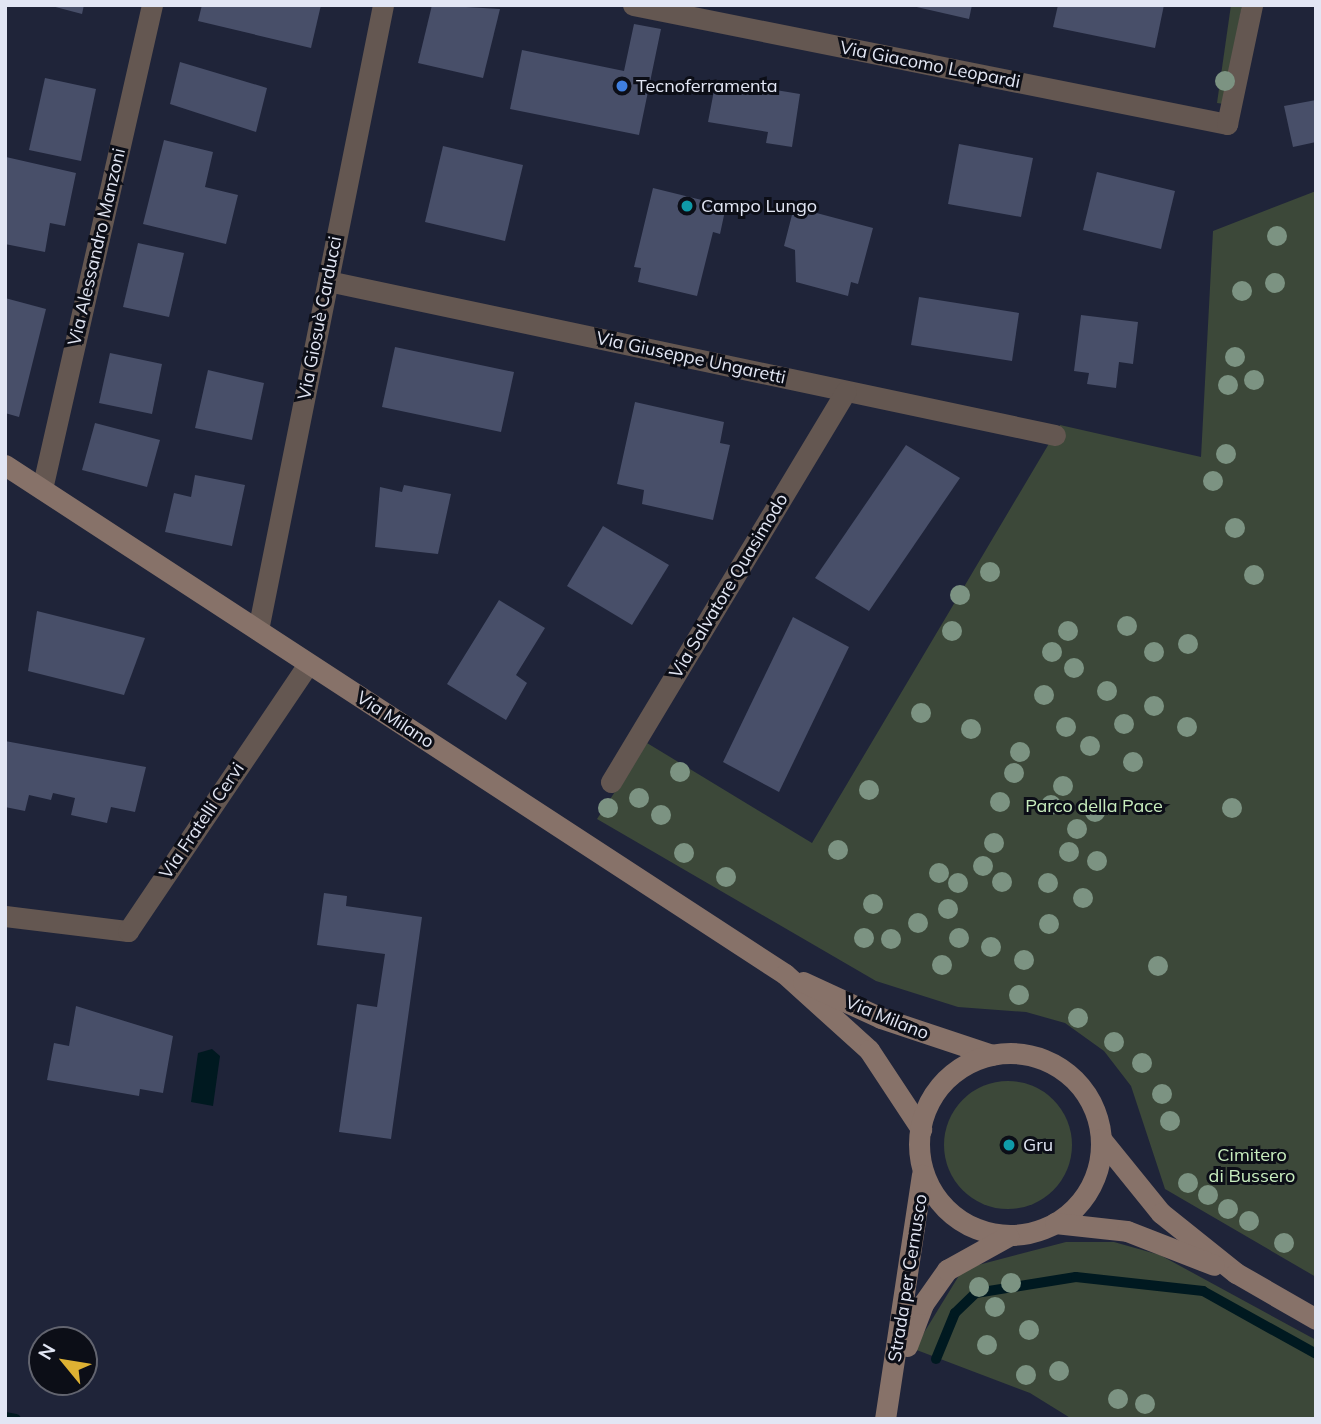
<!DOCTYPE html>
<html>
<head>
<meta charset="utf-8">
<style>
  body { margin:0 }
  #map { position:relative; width:1321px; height:1424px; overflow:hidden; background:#1f2439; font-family:Mulish,sans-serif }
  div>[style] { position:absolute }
  .green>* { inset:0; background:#3c4839 }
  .round { border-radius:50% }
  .water>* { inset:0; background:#001920 }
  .stream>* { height:10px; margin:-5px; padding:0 5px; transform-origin:5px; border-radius:5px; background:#001920 }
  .building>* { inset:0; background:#484f69 }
  .street>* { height:21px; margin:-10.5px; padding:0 10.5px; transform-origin:10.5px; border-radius:10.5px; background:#645751 }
  .secondary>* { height:21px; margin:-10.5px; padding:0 10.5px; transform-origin:10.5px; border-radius:10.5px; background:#877269 }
  .secondary>.ring { margin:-10.5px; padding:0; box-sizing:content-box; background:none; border:21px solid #877269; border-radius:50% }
  .trees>* { width:20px; height:20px; margin:-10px; border-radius:50%; background:#7c9382 }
  .dots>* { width:19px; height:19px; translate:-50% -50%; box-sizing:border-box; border:4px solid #0c0e17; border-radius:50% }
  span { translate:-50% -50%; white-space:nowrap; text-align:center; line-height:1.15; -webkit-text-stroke:6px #0c0e17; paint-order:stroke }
  .street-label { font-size:18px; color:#e2e6f4 }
  .poi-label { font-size:18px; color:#e2e6f4 }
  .left { translate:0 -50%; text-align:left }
  .park-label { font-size:18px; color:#c8edbe }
  .frame { position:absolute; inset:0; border:7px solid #e2e6f4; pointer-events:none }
  .north { position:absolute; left:28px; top:1326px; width:70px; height:70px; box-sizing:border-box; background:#0c0e17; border:2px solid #62646f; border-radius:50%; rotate:300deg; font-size:19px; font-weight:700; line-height:28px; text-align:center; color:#e2e6f4 }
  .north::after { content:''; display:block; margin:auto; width:24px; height:32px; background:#deb133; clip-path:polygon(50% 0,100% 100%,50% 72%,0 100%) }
</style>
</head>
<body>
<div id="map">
  <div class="green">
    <i style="clip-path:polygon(1231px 5px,1242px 5px,1224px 104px,1217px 103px)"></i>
    <i style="clip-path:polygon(1316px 191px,1316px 1277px,1165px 1189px,1131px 1086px,1104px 1051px,1065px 1023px,1026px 1012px,958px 1007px,876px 981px,597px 819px,647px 743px,812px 843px,1060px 425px,1201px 457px,1213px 231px)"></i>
    <i class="round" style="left:944px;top:1081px;width:128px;height:128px"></i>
    <i style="clip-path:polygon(1066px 1242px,1114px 1242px,1160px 1255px,1316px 1340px,1316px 1419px,1072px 1419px,1030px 1393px,914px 1349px,963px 1269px)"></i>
  </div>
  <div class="water">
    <i style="clip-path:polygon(212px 1049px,220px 1056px,213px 1106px,191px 1102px,198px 1053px)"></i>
  </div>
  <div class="stream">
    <i style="left:936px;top:1359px;width:50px;rotate:-67.6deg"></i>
    <i style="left:955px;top:1313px;width:29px;rotate:-44deg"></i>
    <i style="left:976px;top:1293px;width:101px;rotate:-9.1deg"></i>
    <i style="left:1076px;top:1277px;width:128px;rotate:6.3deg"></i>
    <i style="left:1203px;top:1291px;width:129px;rotate:29.1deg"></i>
    <i style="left:5px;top:1417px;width:11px;rotate:10deg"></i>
  </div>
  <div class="building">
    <i style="clip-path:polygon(48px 5px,84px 5px,82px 14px)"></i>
    <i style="clip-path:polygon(202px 5px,321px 5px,311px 48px,198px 21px)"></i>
    <i style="clip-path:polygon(432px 5px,500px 9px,483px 78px,418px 63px)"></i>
    <i style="clip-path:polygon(908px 5px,972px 5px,969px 19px)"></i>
    <i style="clip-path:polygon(1058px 5px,1164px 5px,1155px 48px,1053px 27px)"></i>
    <i style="clip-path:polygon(634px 24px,661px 29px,639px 135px,510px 109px,522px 50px,624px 71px)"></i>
    <i style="clip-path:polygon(180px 62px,267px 88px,256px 132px,170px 104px)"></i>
    <i style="clip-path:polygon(45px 78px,96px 89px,81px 161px,29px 150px)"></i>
    <i style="clip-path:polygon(716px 80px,800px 94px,792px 147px,766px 143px,768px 132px,708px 122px)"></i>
    <i style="clip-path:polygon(1316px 100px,1316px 142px,1293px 147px,1284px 106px)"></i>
    <i style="clip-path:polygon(164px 140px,213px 152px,205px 187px,238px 195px,226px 244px,143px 224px)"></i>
    <i style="clip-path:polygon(959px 144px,1033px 158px,1021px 217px,948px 204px)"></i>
    <i style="clip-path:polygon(443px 146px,523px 165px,505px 241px,425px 222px)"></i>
    <i style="clip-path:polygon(6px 157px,76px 173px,65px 226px,50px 223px,45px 252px,5px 244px)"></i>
    <i style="clip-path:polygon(1097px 172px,1175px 191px,1161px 249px,1083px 230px)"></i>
    <i style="clip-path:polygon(653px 188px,726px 206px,720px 234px,713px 232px,697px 296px,638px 282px,641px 268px,634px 267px)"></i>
    <i style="clip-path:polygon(794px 207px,873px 228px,858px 284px,851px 282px,848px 296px,796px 282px,795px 250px,784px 246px)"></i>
    <i style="clip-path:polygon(138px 243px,184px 253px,169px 317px,123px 307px)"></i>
    <i style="clip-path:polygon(919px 297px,1019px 313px,1012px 361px,911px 345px)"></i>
    <i style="clip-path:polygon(5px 298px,46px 309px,19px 417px,5px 413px)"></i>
    <i style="clip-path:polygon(1081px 315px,1138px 322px,1133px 364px,1119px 362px,1116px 388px,1087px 384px,1089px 373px,1074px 371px)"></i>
    <i style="clip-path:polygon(395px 347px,514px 372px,501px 432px,382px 407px)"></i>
    <i style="clip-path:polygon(110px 353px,162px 364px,152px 414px,99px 403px)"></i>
    <i style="clip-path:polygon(208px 370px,264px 383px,252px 440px,195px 428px)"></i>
    <i style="clip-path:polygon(635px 402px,724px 422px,720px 443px,730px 445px,713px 520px,642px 504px,644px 490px,617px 484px)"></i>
    <i style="clip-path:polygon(95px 423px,160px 440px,147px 487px,82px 470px)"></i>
    <i style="clip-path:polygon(906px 445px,960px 478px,869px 611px,815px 578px)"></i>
    <i style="clip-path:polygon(195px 475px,245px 485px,232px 546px,165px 532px,174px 493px,191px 497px)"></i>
    <i style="clip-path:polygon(404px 485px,451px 494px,438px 554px,375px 547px,380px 487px,402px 492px)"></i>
    <i style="clip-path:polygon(603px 526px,669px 565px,632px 625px,567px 586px)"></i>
    <i style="clip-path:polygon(499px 600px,545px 628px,516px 675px,527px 683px,506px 720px,447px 684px)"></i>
    <i style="clip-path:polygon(37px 611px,145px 638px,124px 695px,28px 671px)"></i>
    <i style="clip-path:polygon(793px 617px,849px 647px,779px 792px,723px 762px)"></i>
    <i style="clip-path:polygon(5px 741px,146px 767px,135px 812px,111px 807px,107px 823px,71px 815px,75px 798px,53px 793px,51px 800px,29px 795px,25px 811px,5px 807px)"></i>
    <i style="clip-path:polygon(324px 893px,347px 896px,346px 906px,422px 917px,391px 1139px,339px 1132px,357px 1004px,377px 1007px,385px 954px,317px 945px)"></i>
    <i style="clip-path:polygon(76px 1006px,173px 1036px,163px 1093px,140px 1089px,139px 1096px,47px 1080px,54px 1043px,69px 1046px)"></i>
  </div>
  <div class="street">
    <i style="left:633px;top:5px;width:606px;rotate:11.33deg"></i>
    <i style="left:1227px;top:124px;width:122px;rotate:-78.1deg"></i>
    <i style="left:328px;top:281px;width:743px;rotate:11.96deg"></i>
    <i style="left:42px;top:489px;width:496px;rotate:-77.2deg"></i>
    <i style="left:258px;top:630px;width:637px;rotate:-78.69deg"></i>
    <i style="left:611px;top:782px;width:456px;rotate:-59deg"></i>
    <i style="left:5px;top:916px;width:124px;rotate:7deg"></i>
    <i style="left:128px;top:931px;width:322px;rotate:-56deg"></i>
  </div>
  <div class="secondary">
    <i style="left:5px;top:465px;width:931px;rotate:33.13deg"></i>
    <i style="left:785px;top:974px;width:113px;rotate:42.1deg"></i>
    <i style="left:869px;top:1050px;width:95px;rotate:56.6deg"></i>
    <i style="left:803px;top:982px;width:86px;rotate:24.8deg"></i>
    <i style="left:881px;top:1018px;width:117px;rotate:18.4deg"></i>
    <i class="ring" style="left:919px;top:1053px;width:161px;height:161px"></i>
    <i style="left:1101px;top:1139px;width:95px;rotate:51deg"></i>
    <i style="left:1161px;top:1213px;width:96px;rotate:38.7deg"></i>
    <i style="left:1236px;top:1273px;width:92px;rotate:29.9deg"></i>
    <i style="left:1055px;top:1223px;width:72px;rotate:6.3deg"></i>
    <i style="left:1127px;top:1231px;width:93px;rotate:21.3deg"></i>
    <i style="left:907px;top:1346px;width:45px;rotate:-69.1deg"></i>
    <i style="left:923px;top:1304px;width:42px;rotate:-54.8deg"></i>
    <i style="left:947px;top:1270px;width:70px;rotate:-29.1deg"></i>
    <i style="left:885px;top:1419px;width:247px;rotate:-81.4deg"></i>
  </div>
  <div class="trees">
    <i style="left:1225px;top:81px"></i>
    <i style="left:1277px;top:236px"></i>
    <i style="left:1275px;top:283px"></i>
    <i style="left:1242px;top:291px"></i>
    <i style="left:1235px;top:357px"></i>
    <i style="left:1254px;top:380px"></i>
    <i style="left:1228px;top:385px"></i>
    <i style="left:1226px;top:454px"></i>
    <i style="left:1213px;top:481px"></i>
    <i style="left:1235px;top:528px"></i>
    <i style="left:990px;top:572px"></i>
    <i style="left:1254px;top:575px"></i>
    <i style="left:960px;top:595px"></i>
    <i style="left:1127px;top:626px"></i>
    <i style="left:952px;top:631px"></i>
    <i style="left:1068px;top:631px"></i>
    <i style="left:1188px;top:644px"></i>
    <i style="left:1052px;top:652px"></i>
    <i style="left:1154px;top:652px"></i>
    <i style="left:1074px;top:668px"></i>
    <i style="left:1107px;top:691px"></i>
    <i style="left:1044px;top:695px"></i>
    <i style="left:1154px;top:706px"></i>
    <i style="left:921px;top:713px"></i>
    <i style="left:1124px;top:724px"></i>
    <i style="left:1066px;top:727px"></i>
    <i style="left:1187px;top:727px"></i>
    <i style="left:971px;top:729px"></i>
    <i style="left:1090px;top:746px"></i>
    <i style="left:1020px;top:752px"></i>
    <i style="left:1133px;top:762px"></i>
    <i style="left:680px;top:772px"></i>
    <i style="left:1014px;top:773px"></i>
    <i style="left:1063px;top:786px"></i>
    <i style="left:869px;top:790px"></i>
    <i style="left:639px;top:798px"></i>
    <i style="left:1000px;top:802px"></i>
    <i style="left:1051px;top:805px"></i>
    <i style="left:608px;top:808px"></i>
    <i style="left:1232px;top:808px"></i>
    <i style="left:1095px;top:812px"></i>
    <i style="left:661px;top:815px"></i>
    <i style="left:1077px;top:829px"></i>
    <i style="left:994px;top:843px"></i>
    <i style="left:838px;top:850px"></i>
    <i style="left:1069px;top:852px"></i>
    <i style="left:684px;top:853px"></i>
    <i style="left:1097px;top:861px"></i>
    <i style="left:983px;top:866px"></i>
    <i style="left:939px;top:873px"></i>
    <i style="left:726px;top:877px"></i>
    <i style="left:1002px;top:882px"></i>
    <i style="left:958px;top:883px"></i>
    <i style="left:1048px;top:883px"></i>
    <i style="left:1083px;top:898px"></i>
    <i style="left:873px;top:904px"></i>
    <i style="left:948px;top:909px"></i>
    <i style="left:918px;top:923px"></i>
    <i style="left:1049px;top:924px"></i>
    <i style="left:864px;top:938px"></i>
    <i style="left:959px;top:938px"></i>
    <i style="left:891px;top:939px"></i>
    <i style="left:991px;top:947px"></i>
    <i style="left:1024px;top:960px"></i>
    <i style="left:942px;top:965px"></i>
    <i style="left:1158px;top:966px"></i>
    <i style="left:1019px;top:995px"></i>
    <i style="left:1078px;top:1018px"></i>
    <i style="left:1114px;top:1042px"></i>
    <i style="left:1142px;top:1063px"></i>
    <i style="left:1162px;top:1094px"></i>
    <i style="left:1170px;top:1121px"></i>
    <i style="left:1188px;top:1183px"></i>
    <i style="left:1208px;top:1195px"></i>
    <i style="left:1228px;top:1209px"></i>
    <i style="left:1249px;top:1221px"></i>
    <i style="left:1284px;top:1243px"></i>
    <i style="left:1011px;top:1283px"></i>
    <i style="left:979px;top:1287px"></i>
    <i style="left:995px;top:1307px"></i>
    <i style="left:1029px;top:1330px"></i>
    <i style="left:987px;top:1345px"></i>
    <i style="left:1059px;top:1371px"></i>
    <i style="left:1026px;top:1375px"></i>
    <i style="left:1118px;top:1399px"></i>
    <i style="left:1145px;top:1404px"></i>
  </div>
  <div class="dots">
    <i style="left:622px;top:86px;background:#3f7fe0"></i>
    <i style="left:687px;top:206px;background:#0f9aa8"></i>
    <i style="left:1009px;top:1145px;background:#0f9aa8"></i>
  </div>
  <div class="street-label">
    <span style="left:930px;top:65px;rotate:11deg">Via Giacomo Leopardi</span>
    <span style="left:97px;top:247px;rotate:-77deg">Via Alessandro Manzoni</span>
    <span style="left:320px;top:318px;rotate:-79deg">Via Giosuè Carducci</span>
    <span style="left:691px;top:358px;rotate:12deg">Via Giuseppe Ungaretti</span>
    <span style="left:729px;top:586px;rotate:-59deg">Via Salvatore Quasimodo</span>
    <span style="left:395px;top:720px;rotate:33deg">Via Milano</span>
    <span style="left:202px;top:821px;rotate:-56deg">Via Fratelli Cervi</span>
    <span style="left:887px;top:1018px;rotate:22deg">Via Milano</span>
    <span style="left:908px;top:1278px;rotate:-81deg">Strada per Cernusco</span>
  </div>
  <div class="poi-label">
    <span class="left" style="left:636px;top:86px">Tecnoferramenta</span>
    <span class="left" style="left:701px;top:206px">Campo Lungo</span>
    <span class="left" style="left:1023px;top:1145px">Gru</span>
  </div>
  <div class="park-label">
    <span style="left:1094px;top:806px">Parco della Pace</span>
    <span style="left:1252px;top:1166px">Cimitero<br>di Bussero</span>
  </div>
  <div class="frame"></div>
  <div class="north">N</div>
</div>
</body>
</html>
